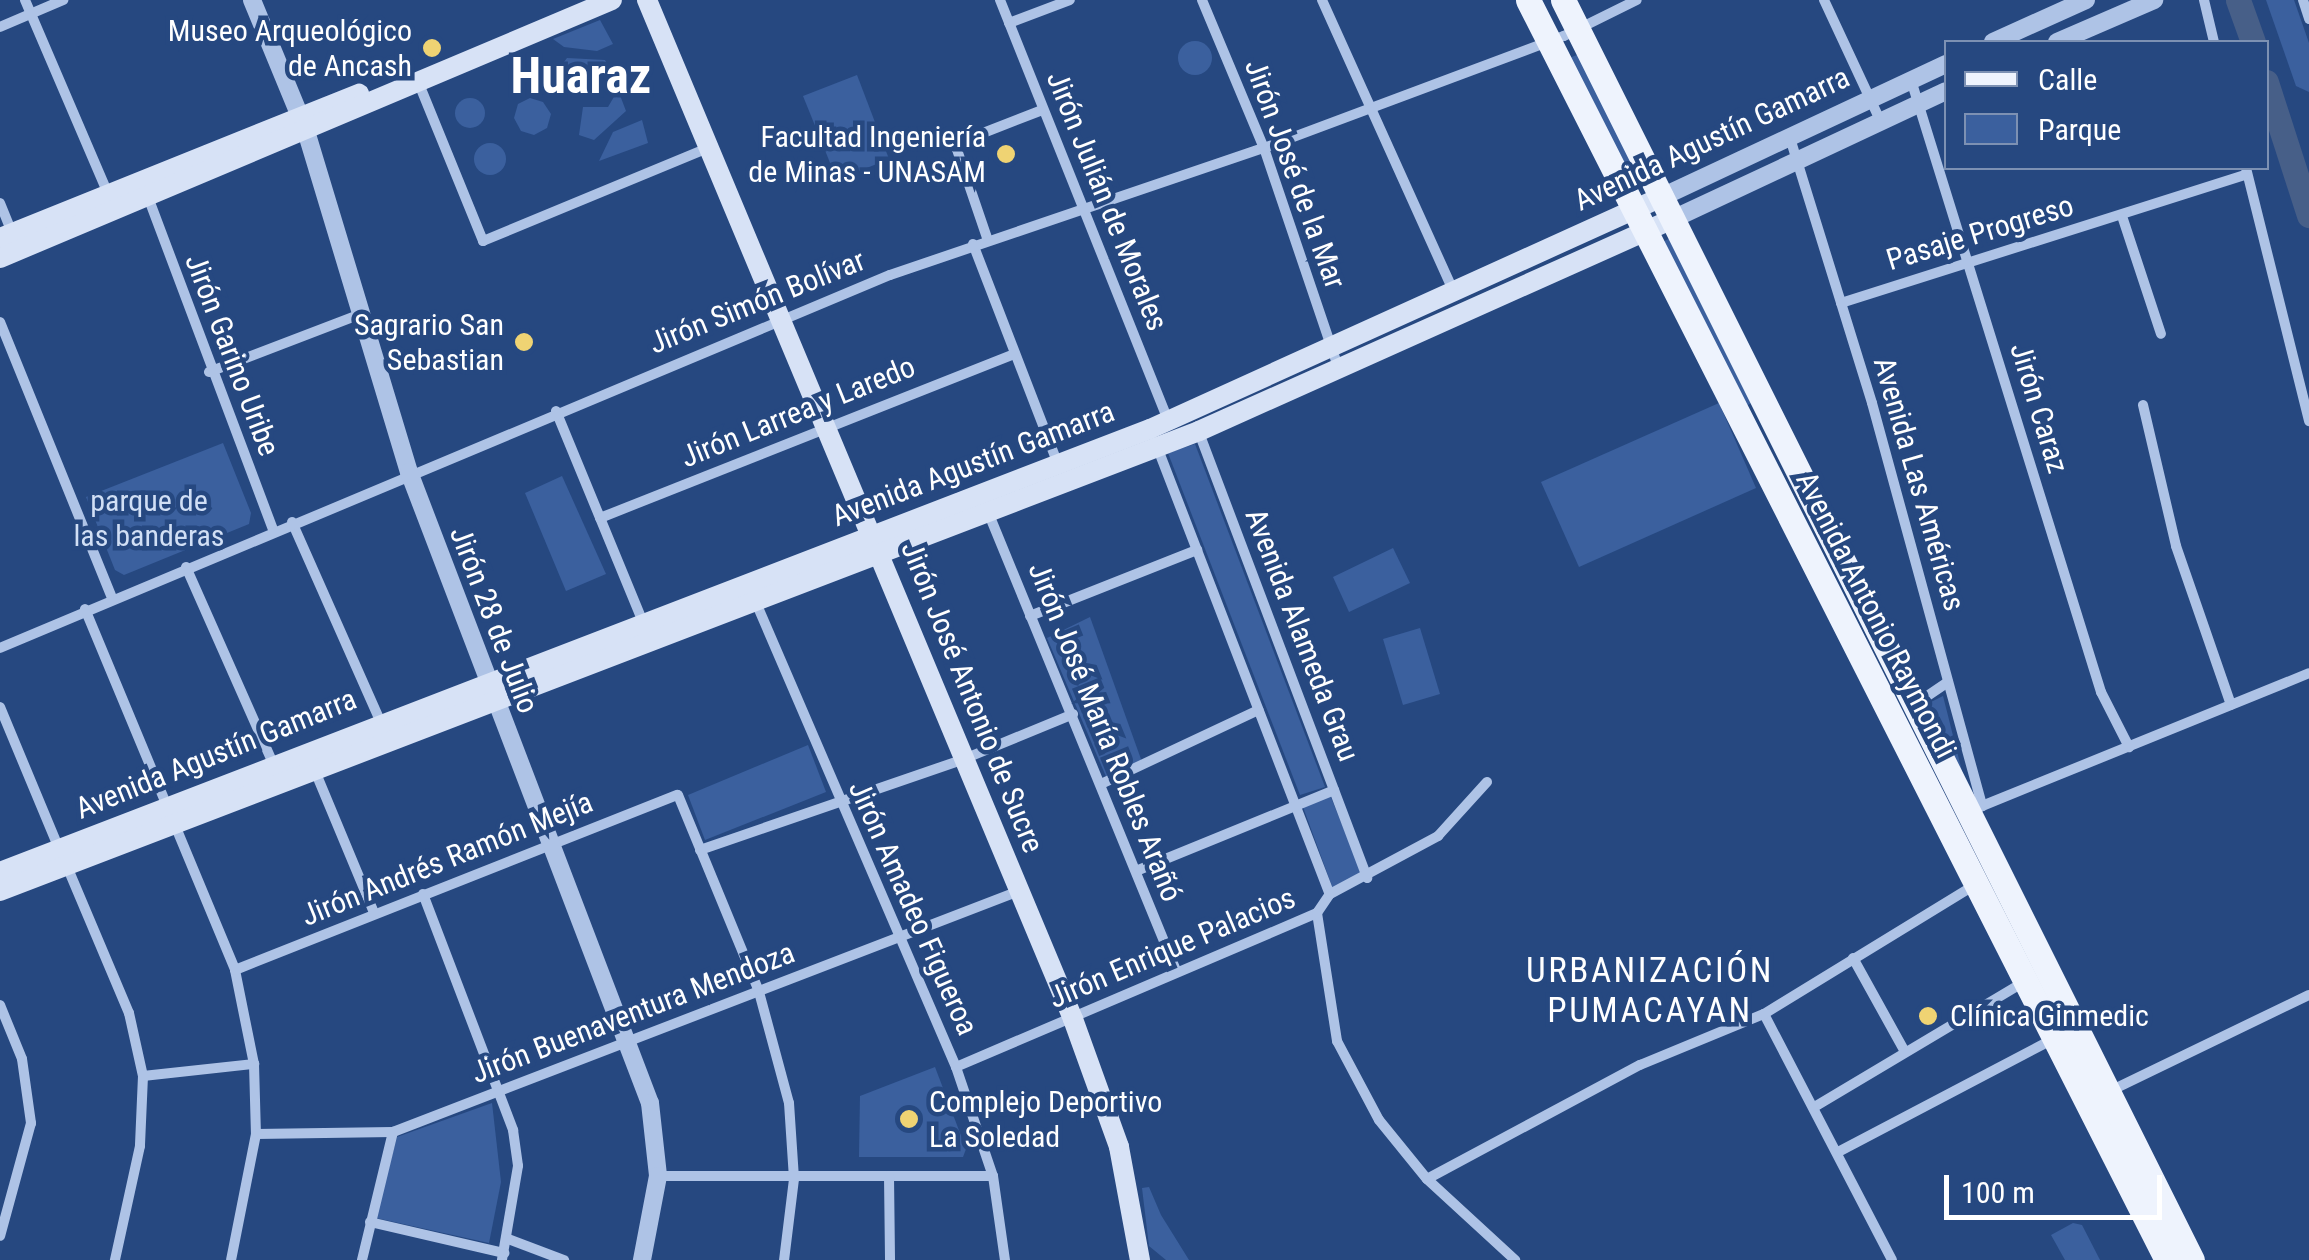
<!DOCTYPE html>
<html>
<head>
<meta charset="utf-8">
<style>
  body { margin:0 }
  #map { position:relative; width:2309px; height:1260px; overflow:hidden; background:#264880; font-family:"Roboto Condensed",sans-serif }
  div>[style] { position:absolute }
  .green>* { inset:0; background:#3b609e }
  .round { border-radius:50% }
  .river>* { height:25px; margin:-12.5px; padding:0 12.5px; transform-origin:12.5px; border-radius:12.5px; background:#475f88 }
  .minor>* { height:10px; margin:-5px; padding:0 5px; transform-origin:5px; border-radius:5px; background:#aec3e6 }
  .tertiary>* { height:18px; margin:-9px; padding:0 9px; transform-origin:9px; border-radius:9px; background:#aec3e6 }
  .secondary>* { height:20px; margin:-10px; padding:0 10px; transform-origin:10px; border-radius:10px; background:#d7e2f6 }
  .primary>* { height:25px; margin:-12.5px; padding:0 12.5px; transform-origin:12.5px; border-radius:12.5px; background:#eef3fd }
  .dots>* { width:28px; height:28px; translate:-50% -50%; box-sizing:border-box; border:5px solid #264880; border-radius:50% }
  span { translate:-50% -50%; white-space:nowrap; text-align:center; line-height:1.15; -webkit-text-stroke:9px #264880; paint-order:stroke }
  .poi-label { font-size:30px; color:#fff }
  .right { translate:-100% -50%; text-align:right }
  .left { translate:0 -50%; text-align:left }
  .street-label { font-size:30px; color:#fff }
  .park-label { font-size:30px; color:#d1dff5 }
  .quarter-label { font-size:35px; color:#fff; letter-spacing:2.5px }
  .town-label { font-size:50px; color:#fff; font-weight:700 }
  .legend { position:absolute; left:1944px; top:40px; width:325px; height:130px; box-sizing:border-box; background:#264880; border:2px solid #7d91b3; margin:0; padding:12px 18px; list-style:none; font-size:30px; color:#fff }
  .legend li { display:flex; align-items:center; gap:20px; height:50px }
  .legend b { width:50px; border:2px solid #7d91b3 }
  .scale { position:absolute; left:1944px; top:1175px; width:218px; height:45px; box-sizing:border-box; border:5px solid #fff; border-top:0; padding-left:12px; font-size:30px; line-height:35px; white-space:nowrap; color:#fff; -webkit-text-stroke:8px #264880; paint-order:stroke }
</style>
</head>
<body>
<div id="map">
  <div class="green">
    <i style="clip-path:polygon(2266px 0,2294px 0,2309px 43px,2309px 92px,2296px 86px)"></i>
    <i style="clip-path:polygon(600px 20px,613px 44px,597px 51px,564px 47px,553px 39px)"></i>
    <i class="round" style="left:1178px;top:41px;width:34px;height:34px"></i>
    <i style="clip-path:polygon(1582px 53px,1640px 168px,1623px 176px,1564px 60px)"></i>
    <i style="clip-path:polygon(567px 58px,605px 60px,613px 79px,594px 77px,578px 95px,554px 75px)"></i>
    <i style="clip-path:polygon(857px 75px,889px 159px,837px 180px,803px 96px)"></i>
    <i style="clip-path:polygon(618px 90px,626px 111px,594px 140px,579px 135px,583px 107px,608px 107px)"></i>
    <i style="clip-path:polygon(530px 98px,543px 102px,551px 114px,547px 128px,534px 135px,521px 131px,514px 118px,518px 104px)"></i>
    <i class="round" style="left:455px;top:98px;width:30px;height:30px"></i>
    <i style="clip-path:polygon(642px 120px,648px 143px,599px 161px,613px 132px)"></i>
    <i class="round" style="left:474px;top:143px;width:32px;height:32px"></i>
    <i style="clip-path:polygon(1675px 236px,1756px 400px,1746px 406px,1662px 242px)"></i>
    <i style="clip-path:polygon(1719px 403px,1756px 488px,1579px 567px,1541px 482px)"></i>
    <i style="clip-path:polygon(223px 443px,251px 513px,249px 524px,124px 575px,115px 570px,86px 497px)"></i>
    <i style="clip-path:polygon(1195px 444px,1325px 787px,1300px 795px,1168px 453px)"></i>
    <i style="clip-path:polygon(562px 476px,606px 574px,566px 591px,525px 493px)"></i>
    <i style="clip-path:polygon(1393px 548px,1410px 583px,1349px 612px,1333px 577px)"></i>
    <i style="clip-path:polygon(1090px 617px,1142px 762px,1107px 779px,1047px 638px)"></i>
    <i style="clip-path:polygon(1420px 628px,1440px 694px,1403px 705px,1383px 639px)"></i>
    <i style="clip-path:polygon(1943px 696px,1968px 795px,1919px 708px)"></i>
    <i style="clip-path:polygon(808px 745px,826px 792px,705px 840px,688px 795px)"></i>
    <i style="clip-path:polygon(1330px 795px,1363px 876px,1333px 889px,1303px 807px)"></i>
    <i style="clip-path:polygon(935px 1067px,966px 1149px,963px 1157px,859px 1157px,860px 1096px)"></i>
    <i style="clip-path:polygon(492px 1103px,501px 1182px,489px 1243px,376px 1218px,397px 1137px)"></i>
    <i style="clip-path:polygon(1149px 1187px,1161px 1215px,1189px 1260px,1166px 1260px,1149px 1246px,1142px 1188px)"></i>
    <i style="clip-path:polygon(2073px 1223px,2082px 1225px,2100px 1260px,2065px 1260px,2051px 1235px)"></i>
  </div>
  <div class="river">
    <i style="left:2238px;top:0;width:45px;rotate:70.3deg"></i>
    <i style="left:2266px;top:82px;width:140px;rotate:72.1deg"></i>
  </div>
  <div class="minor">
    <i style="left:25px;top:0;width:213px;rotate:66.8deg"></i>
    <i style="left:1000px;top:0;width:453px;rotate:68.2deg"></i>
    <i style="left:1202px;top:0;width:160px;rotate:67.3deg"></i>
    <i style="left:1264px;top:148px;width:230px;rotate:71.3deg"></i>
    <i style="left:1322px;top:0;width:323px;rotate:65.7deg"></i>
    <i style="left:1824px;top:0;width:132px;rotate:65deg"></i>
    <i style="left:2204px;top:0;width:43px;rotate:76.6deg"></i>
    <i style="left:2303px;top:0;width:20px;rotate:72deg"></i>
    <i style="left:1009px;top:23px;width:65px;rotate:-20.7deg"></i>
    <i style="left:0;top:27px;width:69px;rotate:-23.2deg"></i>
    <i style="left:417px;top:79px;width:175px;rotate:67.8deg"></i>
    <i style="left:483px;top:241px;width:243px;rotate:-22.5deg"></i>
    <i style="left:1911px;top:80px;width:641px;rotate:72.75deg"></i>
    <i style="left:2101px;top:692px;width:62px;rotate:63deg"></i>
    <i style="left:952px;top:135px;width:109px;rotate:71.2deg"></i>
    <i style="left:1790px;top:138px;width:277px;rotate:72.8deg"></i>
    <i style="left:1872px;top:403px;width:418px;rotate:74.7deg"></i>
    <i style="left:1982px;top:806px;width:15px;rotate:152deg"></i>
    <i style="left:955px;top:144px;width:93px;rotate:-21.3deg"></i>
    <i style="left:2246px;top:168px;width:261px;rotate:76deg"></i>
    <i style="left:148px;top:197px;width:355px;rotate:69.4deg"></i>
    <i style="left:0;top:203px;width:32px;rotate:68deg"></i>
    <i style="left:2122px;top:216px;width:124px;rotate:71.7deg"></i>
    <i style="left:973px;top:244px;width:234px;rotate:68.9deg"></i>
    <i style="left:1841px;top:303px;width:426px;rotate:-17.6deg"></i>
    <i style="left:0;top:322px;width:296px;rotate:67.9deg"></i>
    <i style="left:209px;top:372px;width:160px;rotate:-20.9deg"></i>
    <i style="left:2143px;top:405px;width:145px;rotate:76.8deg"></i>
    <i style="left:2176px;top:546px;width:168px;rotate:70.9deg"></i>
    <i style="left:556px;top:411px;width:228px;rotate:67.6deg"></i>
    <i style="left:1198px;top:430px;width:479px;rotate:69.3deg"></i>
    <i style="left:1156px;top:444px;width:482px;rotate:68.9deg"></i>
    <i style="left:988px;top:512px;width:497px;rotate:67.7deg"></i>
    <i style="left:600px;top:518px;width:446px;rotate:-21.6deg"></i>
    <i style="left:292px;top:522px;width:218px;rotate:66.1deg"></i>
    <i style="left:186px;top:567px;width:218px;rotate:66.1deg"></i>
    <i style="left:754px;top:598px;width:511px;rotate:66.7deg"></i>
    <i style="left:956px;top:1067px;width:115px;rotate:71.3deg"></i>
    <i style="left:993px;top:1176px;width:85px;rotate:81.9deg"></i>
    <i style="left:85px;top:609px;width:391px;rotate:67.4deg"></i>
    <i style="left:235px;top:970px;width:96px;rotate:78.6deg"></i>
    <i style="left:254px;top:1064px;width:70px;rotate:88.4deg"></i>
    <i style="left:256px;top:1134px;width:128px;rotate:101.2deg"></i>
    <i style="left:1030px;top:616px;width:180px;rotate:-21.6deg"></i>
    <i style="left:0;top:648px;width:965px;rotate:-22.74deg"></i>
    <i style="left:890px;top:275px;width:395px;rotate:-18.8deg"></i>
    <i style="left:1264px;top:148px;width:320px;rotate:-20.5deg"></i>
    <i style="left:1564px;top:36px;width:81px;rotate:-26.3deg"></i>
    <i style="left:1914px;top:705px;width:41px;rotate:-34.1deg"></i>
    <i style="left:0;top:707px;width:154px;rotate:67.4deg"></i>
    <i style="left:315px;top:771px;width:154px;rotate:67.4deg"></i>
    <i style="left:1101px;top:784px;width:174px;rotate:-25.2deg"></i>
    <i style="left:1982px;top:806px;width:353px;rotate:-22.1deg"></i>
    <i style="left:700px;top:850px;width:279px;rotate:-19deg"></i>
    <i style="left:964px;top:759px;width:118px;rotate:-22.4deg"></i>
    <i style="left:66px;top:864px;width:162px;rotate:67.1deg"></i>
    <i style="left:129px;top:1013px;width:65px;rotate:77.5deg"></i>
    <i style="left:143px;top:1076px;width:70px;rotate:92.5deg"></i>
    <i style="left:140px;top:1146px;width:117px;rotate:102.4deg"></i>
    <i style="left:1136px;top:871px;width:214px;rotate:-22.2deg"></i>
    <i style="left:423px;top:894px;width:253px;rotate:69.1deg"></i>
    <i style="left:513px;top:1130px;width:36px;rotate:82deg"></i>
    <i style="left:518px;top:1166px;width:95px;rotate:99.7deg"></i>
    <i style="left:1317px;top:913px;width:130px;rotate:81.1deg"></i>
    <i style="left:1337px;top:1041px;width:89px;rotate:62deg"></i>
    <i style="left:1379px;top:1120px;width:76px;rotate:50.9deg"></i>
    <i style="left:1427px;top:1179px;width:120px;rotate:42.6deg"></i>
    <i style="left:1853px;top:958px;width:105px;rotate:61deg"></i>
    <i style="left:235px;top:970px;width:476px;rotate:-21.6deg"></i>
    <i style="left:678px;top:795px;width:213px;rotate:67.6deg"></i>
    <i style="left:759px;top:992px;width:115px;rotate:74.9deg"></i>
    <i style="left:789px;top:1103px;width:76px;rotate:86.2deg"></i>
    <i style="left:794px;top:1179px;width:82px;rotate:97deg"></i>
    <i style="left:0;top:1005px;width:58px;rotate:67.8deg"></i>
    <i style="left:22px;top:1059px;width:65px;rotate:82deg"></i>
    <i style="left:31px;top:1123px;width:117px;rotate:105.3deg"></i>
    <i style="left:1764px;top:1014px;width:277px;rotate:62.5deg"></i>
    <i style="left:956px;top:1067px;width:392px;rotate:-23.1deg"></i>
    <i style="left:1317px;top:913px;width:23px;rotate:-56deg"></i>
    <i style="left:1330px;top:894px;width:123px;rotate:-28.2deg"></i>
    <i style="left:1438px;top:836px;width:73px;rotate:-47.8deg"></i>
    <i style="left:143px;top:1076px;width:112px;rotate:-6.2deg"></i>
    <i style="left:2108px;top:1092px;width:223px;rotate:-25.8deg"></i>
    <i style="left:1816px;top:1106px;width:244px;rotate:-30.8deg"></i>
    <i style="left:256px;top:1134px;width:137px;rotate:-0.8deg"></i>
    <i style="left:393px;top:1132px;width:671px;rotate:-21.06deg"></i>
    <i style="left:1840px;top:1151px;width:243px;rotate:-27.7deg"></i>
    <i style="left:658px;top:1176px;width:335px"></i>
    <i style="left:889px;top:1176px;width:84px;rotate:89.3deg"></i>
    <i style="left:1427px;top:1179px;width:242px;rotate:-28.2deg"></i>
    <i style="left:1640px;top:1065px;width:134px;rotate:-22.4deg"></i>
    <i style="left:1764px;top:1014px;width:249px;rotate:-31.5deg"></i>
    <i style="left:370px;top:1222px;width:138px;rotate:13deg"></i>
    <i style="left:508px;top:1239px;width:60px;rotate:20.6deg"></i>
    <i style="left:362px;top:1260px;width:132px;rotate:-76.4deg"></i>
  </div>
  <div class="tertiary">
    <i style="left:252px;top:0;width:142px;rotate:67.6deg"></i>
    <i style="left:306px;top:131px;width:356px;rotate:73.2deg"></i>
    <i style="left:409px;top:472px;width:675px;rotate:69.1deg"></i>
    <i style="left:650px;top:1103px;width:73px;rotate:83.7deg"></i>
    <i style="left:658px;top:1176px;width:86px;rotate:100.8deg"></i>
    <i style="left:1993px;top:42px;width:102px;rotate:-24.3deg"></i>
    <i style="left:2057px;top:42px;width:106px;rotate:-23.4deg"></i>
    <i style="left:1664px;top:196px;width:311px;rotate:-25.1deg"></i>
    <i style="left:1675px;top:218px;width:299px;rotate:-25.1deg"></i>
  </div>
  <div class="secondary">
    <i style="left:647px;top:0;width:1104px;rotate:67.31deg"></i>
    <i style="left:1073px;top:1019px;width:136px;rotate:70.2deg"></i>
    <i style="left:1119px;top:1147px;width:115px;rotate:79.5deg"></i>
    <i style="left:0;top:238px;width:387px;rotate:-21.9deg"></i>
    <i style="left:0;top:258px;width:664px;rotate:-22.86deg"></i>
    <i style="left:0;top:872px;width:1232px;rotate:-21.07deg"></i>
    <i style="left:1150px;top:429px;width:564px;rotate:-24.39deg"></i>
    <i style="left:0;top:891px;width:1284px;rotate:-20.99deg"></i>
    <i style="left:1199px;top:431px;width:521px;rotate:-24.11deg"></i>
  </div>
  <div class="primary">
    <i style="left:1528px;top:0;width:1413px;rotate:63.11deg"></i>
    <i style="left:1563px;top:0;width:1408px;rotate:63.47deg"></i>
  </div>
  <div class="dots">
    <i style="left:432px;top:48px;background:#efd373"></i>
    <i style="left:1006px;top:154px;background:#efd373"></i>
    <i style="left:524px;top:342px;background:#efd373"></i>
    <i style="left:1928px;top:1016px;background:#efd373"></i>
    <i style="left:909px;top:1119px;background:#efd373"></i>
  </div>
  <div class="poi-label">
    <span class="right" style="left:412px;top:48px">Museo Arqueológico<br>de Ancash</span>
    <span class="right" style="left:986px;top:154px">Facultad Ingeniería<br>de Minas - UNASAM</span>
    <span class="right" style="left:504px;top:342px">Sagrario San<br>Sebastian</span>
    <span class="left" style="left:1950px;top:1016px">Clínica Ginmedic</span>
    <span class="left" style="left:929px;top:1119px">Complejo Deportivo<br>La Soledad</span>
  </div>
  <div class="street-label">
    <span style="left:1712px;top:139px;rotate:-25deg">Avenida Agustín Gamarra</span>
    <span style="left:1295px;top:174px;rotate:70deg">Jirón José de la Mar</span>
    <span style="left:1107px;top:201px;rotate:68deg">Jirón Julián de Morales</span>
    <span style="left:1980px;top:233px;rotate:-17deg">Pasaje Progreso</span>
    <span style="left:757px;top:302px;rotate:-22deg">Jirón Simón Bolívar</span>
    <span style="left:232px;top:355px;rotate:69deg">Jirón Garino Uribe</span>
    <span style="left:2039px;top:408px;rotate:73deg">Jirón Caraz</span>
    <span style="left:798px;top:412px;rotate:-22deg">Jirón Larrea y Laredo</span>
    <span style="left:973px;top:464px;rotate:-21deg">Avenida Agustín Gamarra</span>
    <span style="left:1919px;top:484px;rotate:74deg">Avenida Las Américas</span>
    <span style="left:1876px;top:615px;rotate:63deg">Avenida Antonio Raymondi</span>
    <span style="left:494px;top:620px;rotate:69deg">Jirón 28 de Julio</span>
    <span style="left:1302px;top:635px;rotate:69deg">Avenida Alameda Grau</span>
    <span style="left:972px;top:697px;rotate:68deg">Jirón José Antonio de Sucre</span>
    <span style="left:1105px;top:732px;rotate:68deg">Jirón José María Robles Arañó</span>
    <span style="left:216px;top:754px;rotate:-22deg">Avenida Agustín Gamarra</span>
    <span style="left:447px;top:859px;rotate:-22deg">Jirón Andrés Ramón Mejía</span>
    <span style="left:913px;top:908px;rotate:66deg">Jirón Amadeo Figueroa</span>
    <span style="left:1172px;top:948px;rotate:-23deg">Jirón Enrique Palacios</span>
    <span style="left:633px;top:1013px;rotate:-21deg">Jirón Buenaventura Mendoza</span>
  </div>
  <div class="park-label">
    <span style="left:149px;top:518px">parque de<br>las banderas</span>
  </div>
  <div class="quarter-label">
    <span style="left:1650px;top:991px">URBANIZACIÓN<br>PUMACAYAN</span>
  </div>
  <div class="town-label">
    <span style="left:581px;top:77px">Huaraz</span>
  </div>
  <ul class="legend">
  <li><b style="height:12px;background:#eef3fd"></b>Calle</li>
  <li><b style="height:28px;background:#3b609e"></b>Parque</li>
  </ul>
  <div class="scale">100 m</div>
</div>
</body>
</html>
